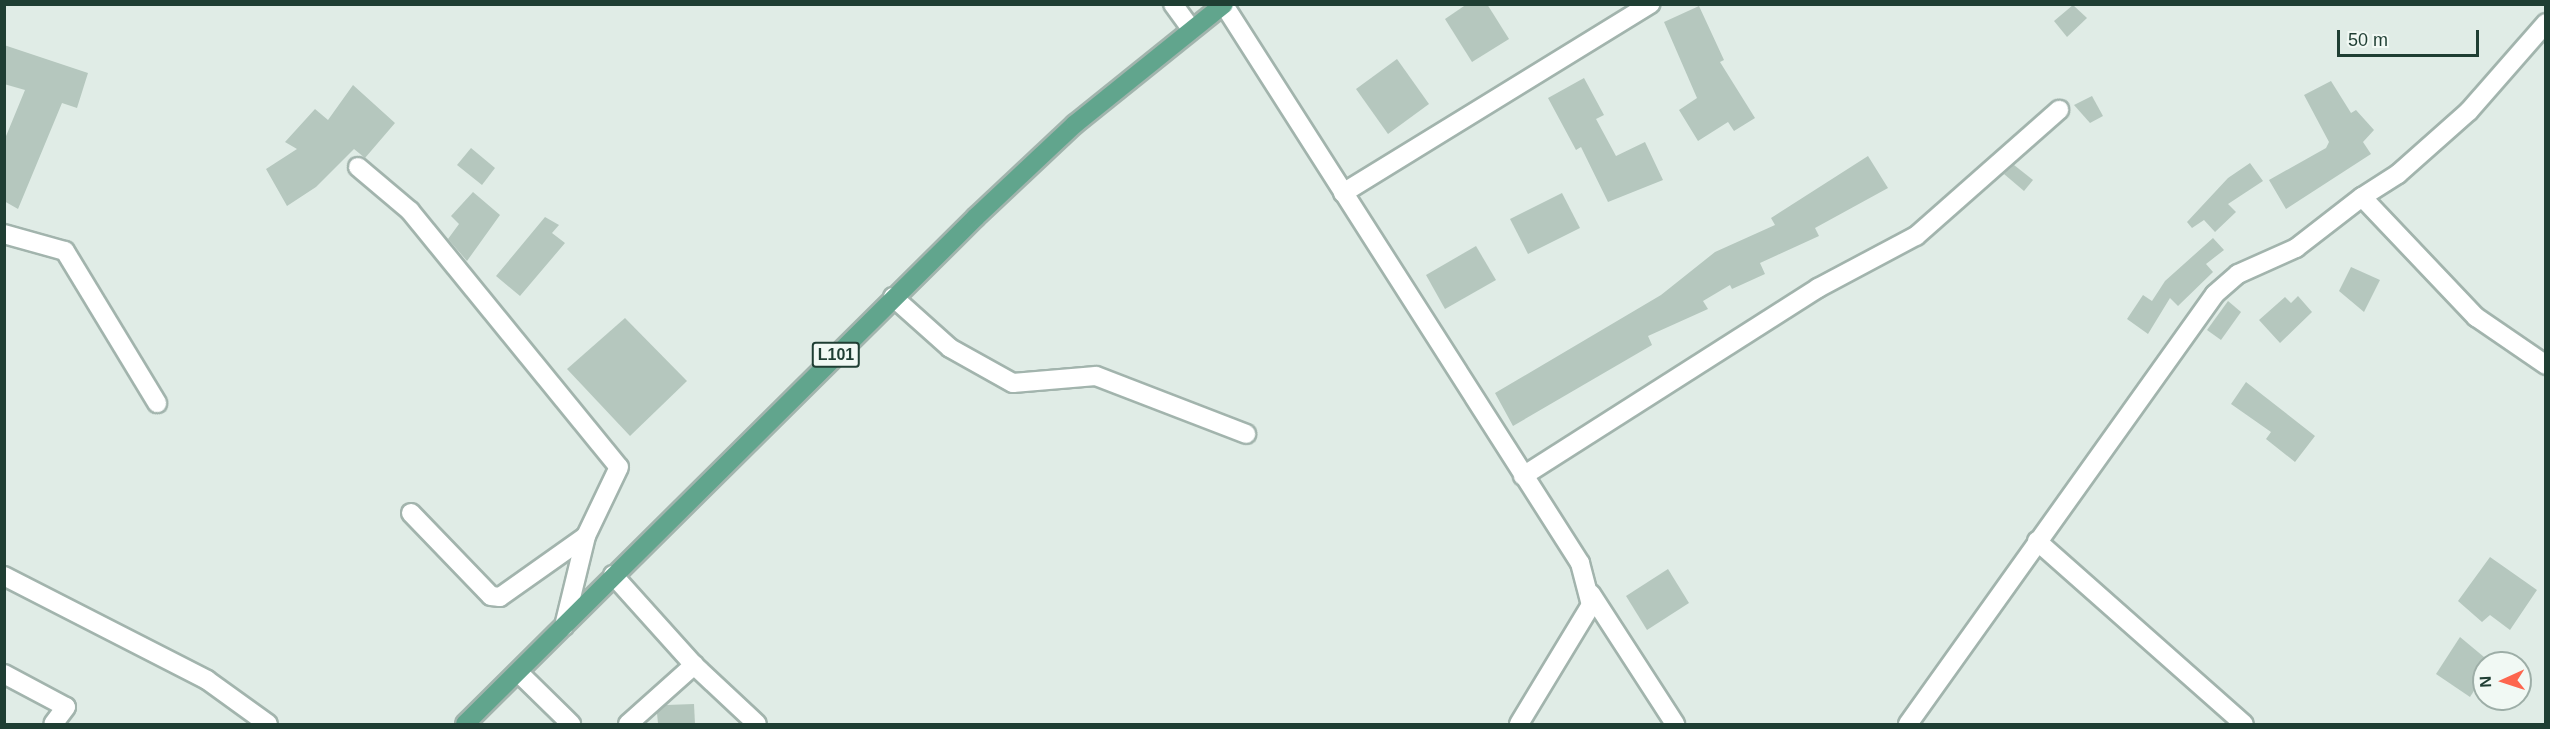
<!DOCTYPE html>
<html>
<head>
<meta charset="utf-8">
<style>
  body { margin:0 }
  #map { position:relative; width:2550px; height:729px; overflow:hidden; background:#e0ece6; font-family:Arial,sans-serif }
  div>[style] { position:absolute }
  .building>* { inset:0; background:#b5c7be }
  .roads { filter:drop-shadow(2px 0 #a2b4ad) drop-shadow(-2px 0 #a2b4ad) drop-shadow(0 2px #a2b4ad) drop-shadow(0 -2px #a2b4ad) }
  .minor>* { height:18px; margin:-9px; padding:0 9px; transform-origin:9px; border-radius:9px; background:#fff }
  .major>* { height:18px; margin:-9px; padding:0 9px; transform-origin:9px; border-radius:9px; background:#61a58d }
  span { translate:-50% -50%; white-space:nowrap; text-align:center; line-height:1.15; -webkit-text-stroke:4.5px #f1f9f4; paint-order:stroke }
  .shield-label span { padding:2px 4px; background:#f1f9f4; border:2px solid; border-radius:4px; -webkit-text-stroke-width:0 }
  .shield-label { font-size:16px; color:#1f3e33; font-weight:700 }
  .frame { position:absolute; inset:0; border:6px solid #1f3e33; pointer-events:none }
  .north { position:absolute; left:2472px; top:651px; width:60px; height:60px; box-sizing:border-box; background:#f1f9f4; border:2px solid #9daea7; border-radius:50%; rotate:267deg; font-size:16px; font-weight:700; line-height:24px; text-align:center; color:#1f3e33 }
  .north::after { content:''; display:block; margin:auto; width:21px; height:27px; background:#fd664e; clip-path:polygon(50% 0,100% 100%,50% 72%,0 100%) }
  .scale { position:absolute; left:2337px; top:30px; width:142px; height:27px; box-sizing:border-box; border:3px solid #1f3e33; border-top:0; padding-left:8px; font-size:18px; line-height:21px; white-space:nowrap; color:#1f3e33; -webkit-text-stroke:4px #f1f9f4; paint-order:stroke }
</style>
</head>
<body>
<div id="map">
  <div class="building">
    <i style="clip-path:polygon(1467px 4px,1487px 4px,1509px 39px,1472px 62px,1445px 19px)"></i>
    <i style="clip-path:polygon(2073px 5px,2087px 18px,2067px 37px,2054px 21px)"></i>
    <i style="clip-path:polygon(1699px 6px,1724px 60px,1720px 62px,1755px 118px,1734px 131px,1728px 122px,1698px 141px,1679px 110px,1697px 98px,1664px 22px)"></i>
    <i style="clip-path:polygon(4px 45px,88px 73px,77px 108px,62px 103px,18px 209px,4px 201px,4px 141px,25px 90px,4px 84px)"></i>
    <i style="clip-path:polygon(1397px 59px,1429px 104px,1388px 134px,1356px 89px)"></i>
    <i style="clip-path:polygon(1584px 78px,1604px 115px,1596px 119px,1616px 156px,1645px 142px,1663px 180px,1608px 202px,1581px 147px,1576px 150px,1548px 98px)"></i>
    <i style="clip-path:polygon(2331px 81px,2351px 113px,2356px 110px,2374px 130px,2363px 142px,2371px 154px,2286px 209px,2269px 180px,2326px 148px,2329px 142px,2304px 95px)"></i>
    <i style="clip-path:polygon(353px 85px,395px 123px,365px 158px,354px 149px,316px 187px,287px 206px,266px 169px,297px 149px,285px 142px,315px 109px,328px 120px)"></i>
    <i style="clip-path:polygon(2092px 96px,2103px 116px,2090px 123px,2074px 105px)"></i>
    <i style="clip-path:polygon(471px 148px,495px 168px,482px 185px,457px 165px)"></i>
    <i style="clip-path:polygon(1868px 156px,1888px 188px,1815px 228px,1819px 236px,1760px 263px,1765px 274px,1732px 289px,1730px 285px,1703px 301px,1708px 309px,1648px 336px,1652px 345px,1513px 426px,1495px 393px,1661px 295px,1715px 252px,1775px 225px,1771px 218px)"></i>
    <i style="clip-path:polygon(2250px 163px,2263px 181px,2228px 204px,2236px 212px,2215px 232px,2204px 220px,2192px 228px,2187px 222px,2228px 178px)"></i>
    <i style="clip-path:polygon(2014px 165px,2033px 180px,2024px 191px,2004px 174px)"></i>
    <i style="clip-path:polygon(473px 192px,500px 215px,467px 261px,448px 239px,459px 224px,451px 216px)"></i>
    <i style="clip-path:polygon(1562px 193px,1580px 228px,1528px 254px,1510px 219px)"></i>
    <i style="clip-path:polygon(545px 217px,559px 225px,552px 233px,565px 243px,520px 296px,496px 276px)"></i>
    <i style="clip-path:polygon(2213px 238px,2224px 250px,2206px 264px,2213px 272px,2178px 306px,2170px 298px,2148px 334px,2127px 319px,2143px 295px,2152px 301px,2165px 281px)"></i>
    <i style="clip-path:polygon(1476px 246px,1496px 280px,1445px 309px,1426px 275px)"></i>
    <i style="clip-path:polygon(2351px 267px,2380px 280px,2364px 312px,2339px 291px)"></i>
    <i style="clip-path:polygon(2298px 296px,2312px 312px,2280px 343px,2259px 320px,2285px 297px,2291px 303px)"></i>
    <i style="clip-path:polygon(2228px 301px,2241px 312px,2221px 340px,2207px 330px)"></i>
    <i style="clip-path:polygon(625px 318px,687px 381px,630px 436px,567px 369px)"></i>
    <i style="clip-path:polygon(2246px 382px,2315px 436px,2295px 462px,2266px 439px,2271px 432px,2231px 404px)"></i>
    <i style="clip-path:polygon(2490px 557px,2537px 590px,2510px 630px,2490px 615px,2482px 622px,2458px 601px)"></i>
    <i style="clip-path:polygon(1668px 569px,1689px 603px,1647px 630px,1626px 596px)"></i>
    <i style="clip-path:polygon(2460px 637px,2484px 657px,2484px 675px,2470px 697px,2436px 674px)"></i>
    <i style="clip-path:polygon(694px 704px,695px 724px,658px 724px,657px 713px,666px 705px)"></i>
  </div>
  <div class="roads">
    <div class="minor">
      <i style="left:1173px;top:4px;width:29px;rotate:54deg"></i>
      <i style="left:1224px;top:5px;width:662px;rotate:57.46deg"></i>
      <i style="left:1580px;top:563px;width:43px;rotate:75.3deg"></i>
      <i style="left:1591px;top:605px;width:139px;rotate:121.2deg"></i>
      <i style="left:358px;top:167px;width:68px;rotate:40.2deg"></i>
      <i style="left:410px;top:211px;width:330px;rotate:50.8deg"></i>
      <i style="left:619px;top:467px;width:76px;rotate:115.6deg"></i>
      <i style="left:586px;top:536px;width:93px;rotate:103.7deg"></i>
      <i style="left:1343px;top:193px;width:361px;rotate:-31.6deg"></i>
      <i style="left:2362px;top:197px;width:43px;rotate:-32.6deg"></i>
      <i style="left:2398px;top:174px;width:95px;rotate:-41.6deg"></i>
      <i style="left:2469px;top:111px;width:117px;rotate:-48.8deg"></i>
      <i style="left:4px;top:234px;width:63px;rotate:15.6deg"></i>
      <i style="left:65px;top:251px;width:178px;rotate:58.8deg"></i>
      <i style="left:893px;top:297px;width:76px;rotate:41.8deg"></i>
      <i style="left:950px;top:348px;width:72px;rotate:29.1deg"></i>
      <i style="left:1013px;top:383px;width:83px;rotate:-4.8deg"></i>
      <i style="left:1096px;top:376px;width:161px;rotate:21.1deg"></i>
      <i style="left:1523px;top:476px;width:350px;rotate:-32.5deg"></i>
      <i style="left:1818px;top:288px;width:111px;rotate:-28deg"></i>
      <i style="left:1916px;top:236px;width:191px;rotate:-41.4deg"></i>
      <i style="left:411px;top:513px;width:115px;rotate:46.1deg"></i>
      <i style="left:491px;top:596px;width:9px;rotate:6deg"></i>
      <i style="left:500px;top:597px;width:105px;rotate:-35.3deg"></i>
      <i style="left:2037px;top:541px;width:276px;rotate:41.5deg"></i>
      <i style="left:613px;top:575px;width:121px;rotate:48deg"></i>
      <i style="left:4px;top:576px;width:228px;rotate:27.1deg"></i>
      <i style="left:207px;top:680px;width:75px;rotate:35.8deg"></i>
      <i style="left:1591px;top:594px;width:155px;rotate:57.1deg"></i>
      <i style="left:519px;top:673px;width:73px;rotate:44.4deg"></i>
      <i style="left:4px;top:674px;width:70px;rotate:28deg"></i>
      <i style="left:66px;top:707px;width:21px;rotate:127deg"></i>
      <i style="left:628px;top:724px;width:89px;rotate:-41.8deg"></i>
      <i style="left:694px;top:665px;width:86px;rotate:43.1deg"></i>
      <i style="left:1908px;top:724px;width:528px;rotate:-54.47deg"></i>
      <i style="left:2215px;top:294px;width:30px;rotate:-41deg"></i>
      <i style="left:2238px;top:274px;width:64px;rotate:-24.1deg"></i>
      <i style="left:2296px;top:248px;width:83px;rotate:-37.7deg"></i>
      <i style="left:2362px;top:197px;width:166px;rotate:46.5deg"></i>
      <i style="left:2476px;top:317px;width:85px;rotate:34.4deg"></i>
    </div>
    <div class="major">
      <i style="left:465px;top:724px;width:720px;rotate:-44.77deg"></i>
      <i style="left:976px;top:217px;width:136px;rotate:-43.2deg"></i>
      <i style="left:1075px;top:124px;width:191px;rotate:-38.8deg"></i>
    </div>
  </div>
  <div class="shield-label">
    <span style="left:836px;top:355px">L101</span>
  </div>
  <div class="frame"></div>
  <div class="north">N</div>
  <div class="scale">50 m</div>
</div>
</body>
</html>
